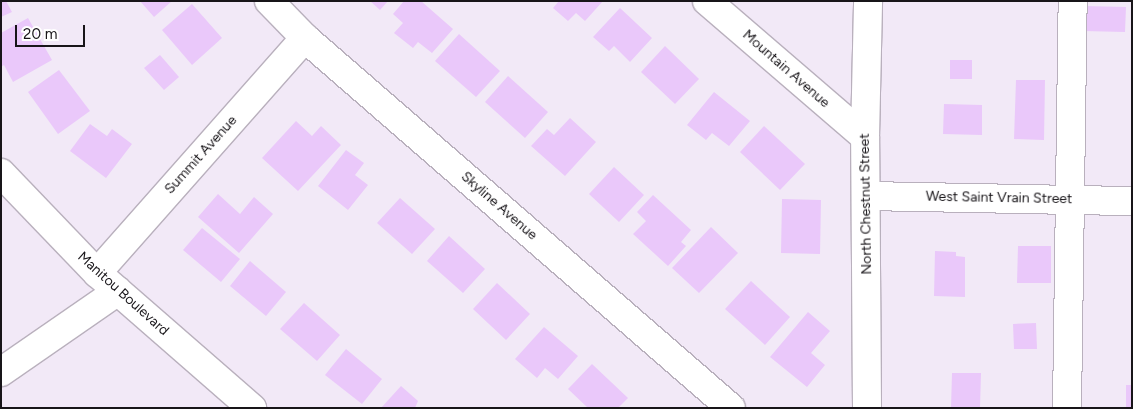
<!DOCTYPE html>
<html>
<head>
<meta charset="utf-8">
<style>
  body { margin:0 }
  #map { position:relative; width:1133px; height:409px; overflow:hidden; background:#f2e9f7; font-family:Figtree,sans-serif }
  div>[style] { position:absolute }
  .building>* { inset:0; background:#eac8fa }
  .roads { filter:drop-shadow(1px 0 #b9b0bd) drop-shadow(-1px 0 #b9b0bd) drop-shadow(0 1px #b9b0bd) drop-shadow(0 -1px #b9b0bd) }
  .minor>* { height:28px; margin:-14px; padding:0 14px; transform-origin:14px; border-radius:14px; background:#fff }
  span { translate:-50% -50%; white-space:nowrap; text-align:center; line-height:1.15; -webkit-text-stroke:4px #fff; paint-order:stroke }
  .street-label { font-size:14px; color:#181519 }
  .frame { position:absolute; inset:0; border:2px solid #181519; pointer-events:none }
  .scale { position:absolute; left:15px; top:25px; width:70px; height:22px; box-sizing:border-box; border:2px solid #181519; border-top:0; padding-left:6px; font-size:15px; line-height:18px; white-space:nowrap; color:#181519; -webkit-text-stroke:4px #fff; paint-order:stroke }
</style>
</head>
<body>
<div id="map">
  <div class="building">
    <i style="clip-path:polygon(1px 1px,6px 1px,12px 12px,1px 17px)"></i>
    <i style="clip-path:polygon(140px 1px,172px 1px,154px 17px)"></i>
    <i style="clip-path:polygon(370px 1px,388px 1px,380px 10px)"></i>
    <i style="clip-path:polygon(404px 1px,421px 1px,453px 29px,432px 53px,418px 42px,413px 48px,394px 33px,403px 23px,393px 14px)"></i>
    <i style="clip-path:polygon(559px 1px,603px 1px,585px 21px,576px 13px,568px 21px,553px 8px)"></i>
    <i style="clip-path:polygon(192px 4px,222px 38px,192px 65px,162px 30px)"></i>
    <i style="clip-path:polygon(1084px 6px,1126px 7px,1125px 32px,1083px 31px)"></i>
    <i style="clip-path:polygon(620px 8px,652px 38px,630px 62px,614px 46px,609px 51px,593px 37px)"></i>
    <i style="clip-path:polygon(28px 18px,52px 60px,13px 82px,4px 65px,1px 67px,1px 33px)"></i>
    <i style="clip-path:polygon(459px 34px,500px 71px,476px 97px,435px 61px)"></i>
    <i style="clip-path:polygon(665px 46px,699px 79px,675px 104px,641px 72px)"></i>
    <i style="clip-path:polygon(160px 55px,179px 77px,164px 90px,144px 68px)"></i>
    <i style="clip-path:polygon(950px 60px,972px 60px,972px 79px,950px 79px)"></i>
    <i style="clip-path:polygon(59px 70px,90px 111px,58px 134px,28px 92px)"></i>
    <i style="clip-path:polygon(508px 76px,548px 112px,525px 138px,485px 102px)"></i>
    <i style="clip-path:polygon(1016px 80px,1045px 80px,1044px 140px,1014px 139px)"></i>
    <i style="clip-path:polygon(714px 92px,750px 121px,729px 146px,712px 133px,706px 140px,687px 125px)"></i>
    <i style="clip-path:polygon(944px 104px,982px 105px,982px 135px,943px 134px)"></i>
    <i style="clip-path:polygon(570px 118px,596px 142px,565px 176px,531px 146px,547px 129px,554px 135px)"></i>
    <i style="clip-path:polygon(296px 121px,312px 136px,321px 126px,341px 145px,298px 191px,262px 158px)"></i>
    <i style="clip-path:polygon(90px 124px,107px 136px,112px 129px,132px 144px,106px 178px,70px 151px)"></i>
    <i style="clip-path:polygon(764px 126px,805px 164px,780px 190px,740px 152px)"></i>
    <i style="clip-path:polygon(346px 150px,364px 163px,355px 175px,368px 185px,348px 210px,318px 186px)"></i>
    <i style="clip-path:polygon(614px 167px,644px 195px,619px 222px,589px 194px)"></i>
    <i style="clip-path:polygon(218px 194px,240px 214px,254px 197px,273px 214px,239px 253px,198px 217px)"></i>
    <i style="clip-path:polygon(653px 195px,691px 230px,681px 242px,686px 246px,668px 266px,633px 234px,646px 221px,637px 212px)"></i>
    <i style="clip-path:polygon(400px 198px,435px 229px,412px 254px,377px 223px)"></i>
    <i style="clip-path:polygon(782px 199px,821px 200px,820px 254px,781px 253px)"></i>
    <i style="clip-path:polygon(711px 227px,738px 253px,699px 293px,672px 268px)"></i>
    <i style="clip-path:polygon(202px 228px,240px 259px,221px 282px,183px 250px)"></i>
    <i style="clip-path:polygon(449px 236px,485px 269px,463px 293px,427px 261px)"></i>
    <i style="clip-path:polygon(1018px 246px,1051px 246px,1051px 283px,1017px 283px)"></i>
    <i style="clip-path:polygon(935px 251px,956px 252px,956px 256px,965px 257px,965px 297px,934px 296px)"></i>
    <i style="clip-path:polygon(250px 261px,286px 292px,266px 316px,230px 286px)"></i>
    <i style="clip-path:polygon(751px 281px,790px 317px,765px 345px,725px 309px)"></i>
    <i style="clip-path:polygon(497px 283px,530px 314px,506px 340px,473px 309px)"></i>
    <i style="clip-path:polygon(304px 303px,340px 335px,317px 361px,280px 329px)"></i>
    <i style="clip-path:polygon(808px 312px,830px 331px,811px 353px,825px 365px,807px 387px,770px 357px)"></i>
    <i style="clip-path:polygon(1036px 323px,1037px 349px,1014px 349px,1013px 324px)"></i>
    <i style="clip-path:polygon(544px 327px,578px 356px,558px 379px,545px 368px,537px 378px,515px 359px)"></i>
    <i style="clip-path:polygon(346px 349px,382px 379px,362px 404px,325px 375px)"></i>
    <i style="clip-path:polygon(592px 364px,628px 398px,618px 408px,588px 408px,568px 389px)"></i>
    <i style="clip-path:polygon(952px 373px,981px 373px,980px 408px,951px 408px)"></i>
    <i style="clip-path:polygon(1126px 385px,1132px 385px,1132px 408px,1126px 408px)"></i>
    <i style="clip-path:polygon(401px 386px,418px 401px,415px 408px,381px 408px)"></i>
  </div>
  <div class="roads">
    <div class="minor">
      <i style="left:269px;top:1px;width:52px;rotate:45.8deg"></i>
      <i style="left:305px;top:38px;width:564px;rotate:40.98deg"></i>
      <i style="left:707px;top:1px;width:208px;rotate:40.7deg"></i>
      <i style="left:1px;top:173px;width:139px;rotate:46.2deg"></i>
      <i style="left:97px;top:273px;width:206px;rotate:41.1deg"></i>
      <i style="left:866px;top:196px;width:266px;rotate:1.1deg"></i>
      <i style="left:97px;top:273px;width:314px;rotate:-48.5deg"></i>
      <i style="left:1px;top:372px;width:142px;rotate:-34.7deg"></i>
      <i style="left:867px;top:408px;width:271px;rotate:-90.4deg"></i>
      <i style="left:865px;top:137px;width:136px;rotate:-88.7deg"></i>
      <i style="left:1067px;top:408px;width:407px;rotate:-89.2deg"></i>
    </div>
  </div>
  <div class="street-label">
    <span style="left:786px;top:69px;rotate:41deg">Mountain Avenue</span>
    <span style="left:201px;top:155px;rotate:-48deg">Summit Avenue</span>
    <span style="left:999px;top:198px;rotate:1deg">West Saint Vrain Street</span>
    <span style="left:866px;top:204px;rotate:-91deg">North Chestnut Street</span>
    <span style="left:499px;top:206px;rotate:41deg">Skyline Avenue</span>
    <span style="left:123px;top:294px;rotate:42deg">Manitou Boulevard</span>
  </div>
  <div class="frame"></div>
  <div class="scale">20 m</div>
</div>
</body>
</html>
